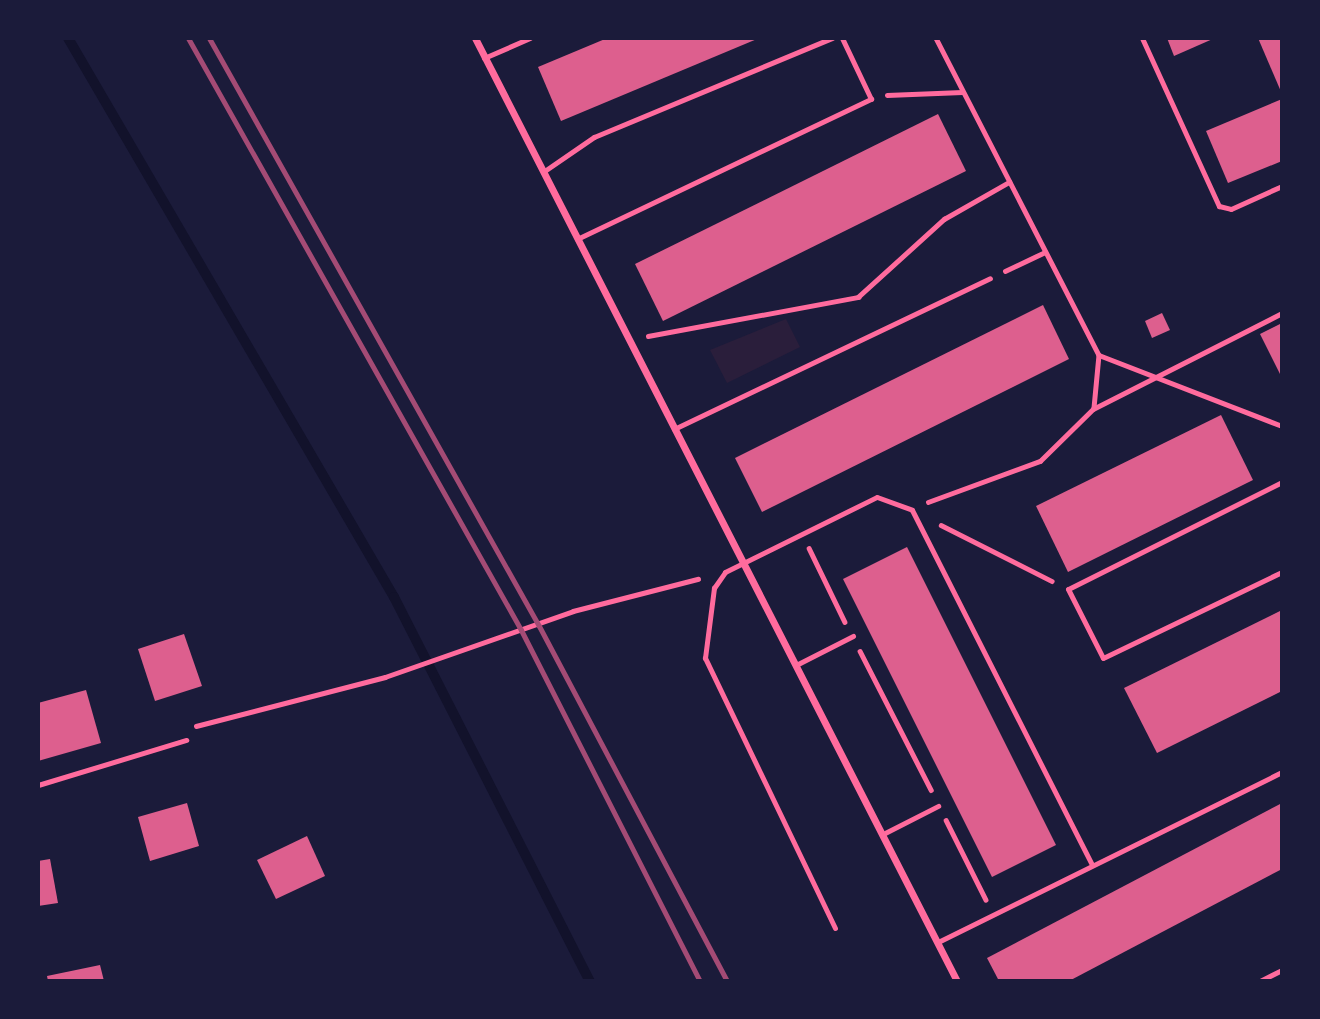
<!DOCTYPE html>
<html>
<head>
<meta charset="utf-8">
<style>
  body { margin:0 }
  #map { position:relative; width:1320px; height:1019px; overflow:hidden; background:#1b1b3a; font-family:Helvetica,sans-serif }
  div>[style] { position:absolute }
  .green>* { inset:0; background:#2a1e3b }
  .stream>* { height:10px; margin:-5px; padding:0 5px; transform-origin:5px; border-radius:5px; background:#12122b }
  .building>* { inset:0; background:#dd5f8e }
  .path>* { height:4.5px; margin:-2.25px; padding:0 2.25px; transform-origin:2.25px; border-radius:2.25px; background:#ff6b9d }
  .service>* { height:5px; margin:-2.5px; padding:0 2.5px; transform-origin:2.5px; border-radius:2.5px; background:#ff6b9d }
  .minor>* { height:7px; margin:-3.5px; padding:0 3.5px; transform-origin:3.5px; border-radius:3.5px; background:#ff6b9d }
  .rail>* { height:5px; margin:-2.5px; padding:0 2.5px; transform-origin:2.5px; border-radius:2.5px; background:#a44b75 }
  span { translate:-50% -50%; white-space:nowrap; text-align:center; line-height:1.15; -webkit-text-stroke:5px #1b1b3a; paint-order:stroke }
  .frame { position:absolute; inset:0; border:40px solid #1b1b3a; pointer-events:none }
</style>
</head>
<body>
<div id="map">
  <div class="green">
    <i style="clip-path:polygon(786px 319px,800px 347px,727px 383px,710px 350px)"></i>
  </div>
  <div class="stream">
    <i style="left:68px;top:38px;width:647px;rotate:59.75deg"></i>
    <i style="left:394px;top:597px;width:431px;rotate:63deg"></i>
  </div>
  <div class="building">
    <i style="clip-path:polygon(1167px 38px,1215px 38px,1174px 56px)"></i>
    <i style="clip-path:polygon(1258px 38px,1282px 38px,1282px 94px)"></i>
    <i style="clip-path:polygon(605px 39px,757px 39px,561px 121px,538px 67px)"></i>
    <i style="clip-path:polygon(1282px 99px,1282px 161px,1228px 183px,1206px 131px)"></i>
    <i style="clip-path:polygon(938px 114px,966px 171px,663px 321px,635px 264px)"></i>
    <i style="clip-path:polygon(1043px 305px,1069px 359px,762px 512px,735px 458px)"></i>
    <i style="clip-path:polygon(1162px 313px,1170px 330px,1152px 338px,1145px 321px)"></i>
    <i style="clip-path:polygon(1282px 323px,1282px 378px,1260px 334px)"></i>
    <i style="clip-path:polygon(1221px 415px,1253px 480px,1068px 572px,1036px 506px)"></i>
    <i style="clip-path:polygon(907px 547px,1056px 845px,992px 877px,843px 579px)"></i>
    <i style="clip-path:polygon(1282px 610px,1282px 691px,1157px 753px,1124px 688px)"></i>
    <i style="clip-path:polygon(184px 634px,202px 686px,155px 701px,138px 649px)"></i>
    <i style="clip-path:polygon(86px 690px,101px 743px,38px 761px,38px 703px)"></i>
    <i style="clip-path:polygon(187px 803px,199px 846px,150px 861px,138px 817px)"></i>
    <i style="clip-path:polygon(1282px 803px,1282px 869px,1069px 981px,999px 981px,987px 958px)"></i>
    <i style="clip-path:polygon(307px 836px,325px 876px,276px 899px,257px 860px)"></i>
    <i style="clip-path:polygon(50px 859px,58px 903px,38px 906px,38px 861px)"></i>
    <i style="clip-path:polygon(100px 965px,104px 981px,48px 981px,47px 976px)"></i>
  </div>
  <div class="path">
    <i style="left:936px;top:38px;width:356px;rotate:62.8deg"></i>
    <i style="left:1099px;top:355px;width:53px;rotate:95.4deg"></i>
    <i style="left:887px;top:95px;width:75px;rotate:-2.3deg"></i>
    <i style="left:1005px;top:271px;width:44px;rotate:-25.4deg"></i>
    <i style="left:648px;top:336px;width:214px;rotate:-10.5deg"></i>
    <i style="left:858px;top:297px;width:116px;rotate:-42.2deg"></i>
    <i style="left:944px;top:219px;width:75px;rotate:-29.6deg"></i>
    <i style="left:1099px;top:355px;width:196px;rotate:21.2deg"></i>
    <i style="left:928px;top:502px;width:119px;rotate:-20.1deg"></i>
    <i style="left:1040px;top:461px;width:74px;rotate:-44.5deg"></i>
    <i style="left:1093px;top:409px;width:212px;rotate:-26.9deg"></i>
    <i style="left:941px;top:525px;width:124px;rotate:26.8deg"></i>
    <i style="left:809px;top:548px;width:82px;rotate:64.1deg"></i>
    <i style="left:860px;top:651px;width:156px;rotate:62.9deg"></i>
    <i style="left:196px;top:726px;width:195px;rotate:-14.5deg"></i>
    <i style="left:385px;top:677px;width:199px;rotate:-19.3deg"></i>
    <i style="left:573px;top:611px;width:129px;rotate:-14.4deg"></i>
    <i style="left:946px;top:820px;width:89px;rotate:63.4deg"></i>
  </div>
  <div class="service">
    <i style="left:1142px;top:38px;width:185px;rotate:65.4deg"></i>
    <i style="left:1219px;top:206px;width:12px;rotate:14deg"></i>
    <i style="left:1231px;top:209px;width:56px;rotate:-24.3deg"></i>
    <i style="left:484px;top:58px;width:50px;rotate:-23.5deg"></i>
    <i style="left:543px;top:172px;width:62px;rotate:-34.5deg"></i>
    <i style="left:594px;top:137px;width:258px;rotate:-22.6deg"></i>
    <i style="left:577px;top:239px;width:326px;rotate:-25.5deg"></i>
    <i style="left:871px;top:99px;width:68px;rotate:-115.4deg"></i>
    <i style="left:674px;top:429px;width:350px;rotate:-25.5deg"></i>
    <i style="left:1282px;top:458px;width:3px;rotate:90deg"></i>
    <i style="left:1282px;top:482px;width:239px;rotate:153.4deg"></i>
    <i style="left:1068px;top:589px;width:77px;rotate:63.1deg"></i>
    <i style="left:1103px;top:658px;width:199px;rotate:-25.7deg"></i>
    <i style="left:796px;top:665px;width:64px;rotate:-27deg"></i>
    <i style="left:38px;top:785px;width:155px;rotate:-16.9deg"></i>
    <i style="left:883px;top:834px;width:62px;rotate:-27deg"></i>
    <i style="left:835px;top:928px;width:300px;rotate:-115.7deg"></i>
    <i style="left:705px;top:658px;width:71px;rotate:-82.7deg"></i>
    <i style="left:714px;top:588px;width:19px;rotate:-55deg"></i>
    <i style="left:725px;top:572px;width:169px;rotate:-26.3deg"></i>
    <i style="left:877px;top:497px;width:37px;rotate:20deg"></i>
    <i style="left:912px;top:510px;width:398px;rotate:63.1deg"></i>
    <i style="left:938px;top:942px;width:384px;rotate:-26.3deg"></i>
    <i style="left:1260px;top:981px;width:25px;rotate:-27deg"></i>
  </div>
  <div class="minor">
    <i style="left:475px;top:38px;width:1059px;rotate:62.93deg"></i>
  </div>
  <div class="rail">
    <i style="left:188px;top:38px;width:679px;rotate:60.64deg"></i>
    <i style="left:521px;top:630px;width:394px;rotate:63deg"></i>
    <i style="left:209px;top:38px;width:674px;rotate:60.7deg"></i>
    <i style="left:539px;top:626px;width:402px;rotate:62.1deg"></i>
  </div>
  <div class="frame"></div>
</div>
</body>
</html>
